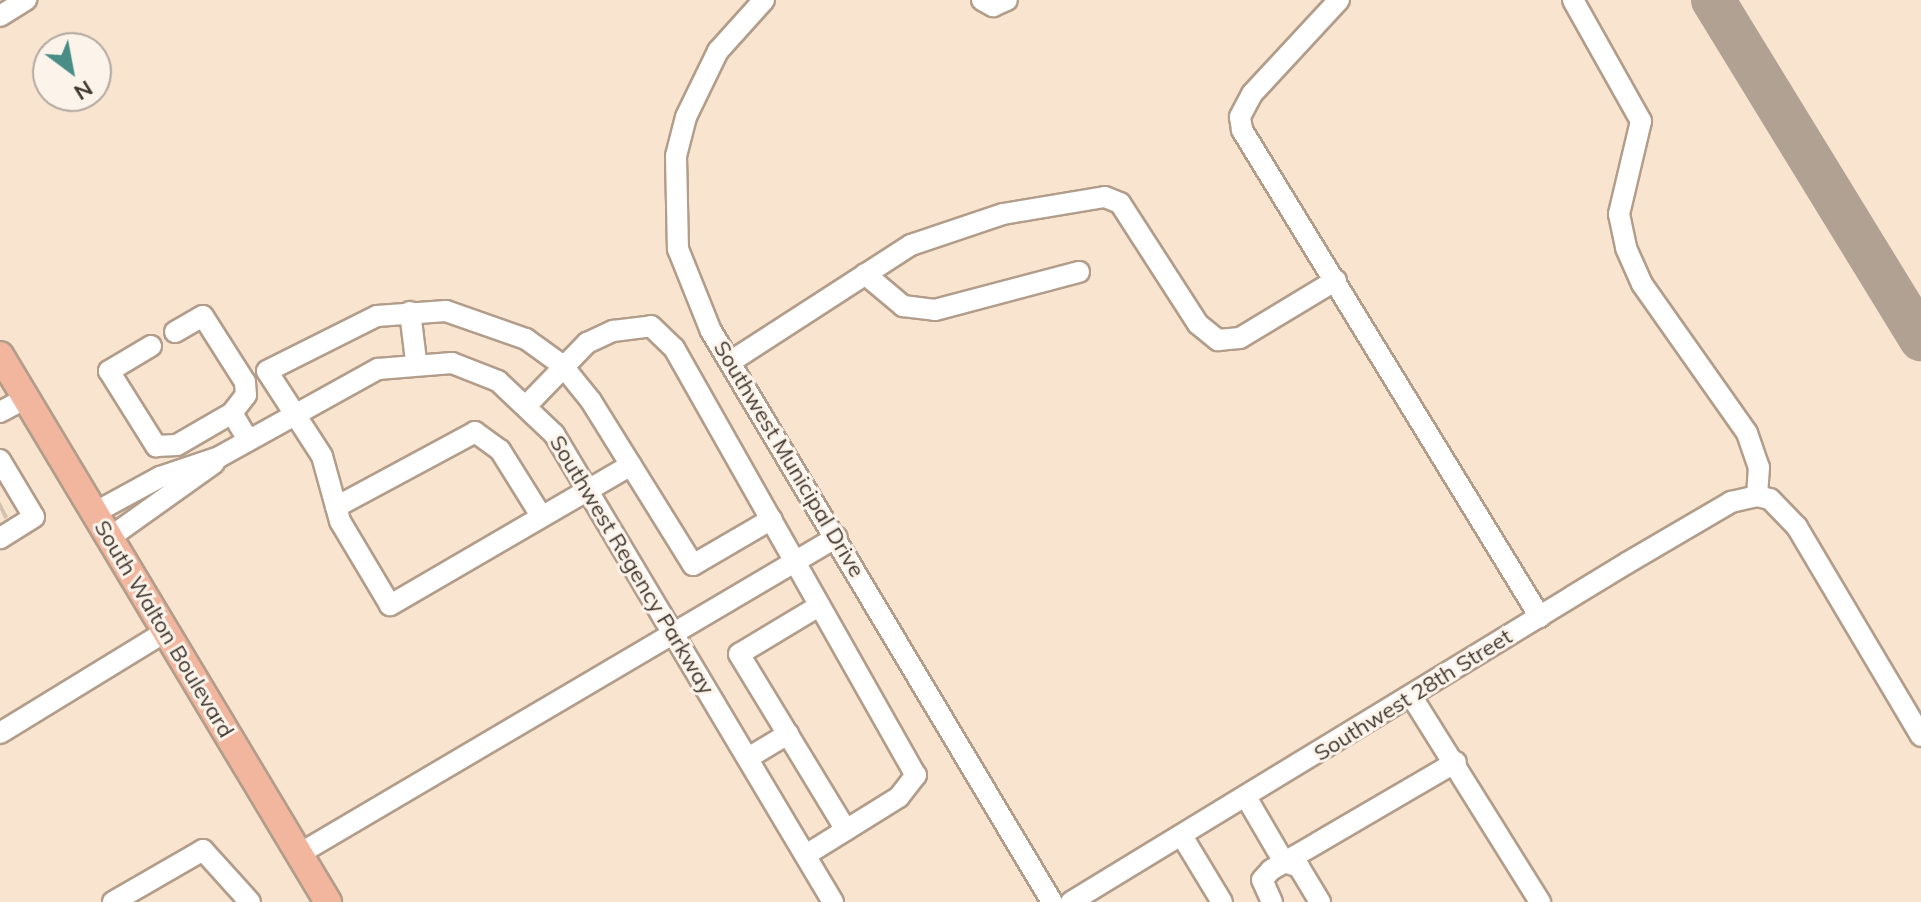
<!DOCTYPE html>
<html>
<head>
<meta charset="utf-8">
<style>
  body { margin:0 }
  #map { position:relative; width:1921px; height:902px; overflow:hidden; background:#f9e4d0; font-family:Mulish,sans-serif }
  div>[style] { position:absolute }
  .taxiway>* { height:44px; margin:-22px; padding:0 22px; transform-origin:22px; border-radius:22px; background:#b0a192 }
  .minor-tunnel>* { height:20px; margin-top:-10px; transform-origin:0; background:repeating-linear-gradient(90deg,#d4c2b0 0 20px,transparent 0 30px) }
  .roads { filter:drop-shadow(2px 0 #b29d8b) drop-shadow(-2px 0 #b29d8b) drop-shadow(0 2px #b29d8b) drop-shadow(0 -2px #b29d8b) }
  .minor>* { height:20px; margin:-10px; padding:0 10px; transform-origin:10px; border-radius:10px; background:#fff }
  .major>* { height:26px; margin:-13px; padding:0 13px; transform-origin:13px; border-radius:13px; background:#f2b59d }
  span { translate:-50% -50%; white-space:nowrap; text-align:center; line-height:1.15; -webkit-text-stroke:6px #fcf4eb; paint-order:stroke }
  .street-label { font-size:22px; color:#403830 }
  .north { position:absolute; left:32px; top:32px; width:80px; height:80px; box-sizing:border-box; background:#fcf4eb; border:2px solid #b1a9a0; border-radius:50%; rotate:148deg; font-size:22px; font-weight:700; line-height:32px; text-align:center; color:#403830 }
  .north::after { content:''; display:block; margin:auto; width:28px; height:36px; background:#488e86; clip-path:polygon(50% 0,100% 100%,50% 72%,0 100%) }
</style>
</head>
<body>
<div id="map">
  <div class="taxiway">
    <i style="left:1713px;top:0;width:398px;rotate:58.5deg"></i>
  </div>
  <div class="minor-tunnel">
    <i style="left:0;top:510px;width:4px;rotate:-27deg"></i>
  </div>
  <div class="roads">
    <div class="minor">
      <i style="left:764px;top:0;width:69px;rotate:132deg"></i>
      <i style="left:718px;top:51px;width:73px;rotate:115.9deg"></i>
      <i style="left:686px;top:117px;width:40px;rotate:104.4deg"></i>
      <i style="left:676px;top:156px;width:93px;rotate:88.8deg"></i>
      <i style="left:678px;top:249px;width:88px;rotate:68.1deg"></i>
      <i style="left:711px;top:331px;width:665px;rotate:59.15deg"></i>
      <i style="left:982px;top:0;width:13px;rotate:29deg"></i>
      <i style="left:993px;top:6px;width:15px;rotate:-23deg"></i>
      <i style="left:1339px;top:0;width:128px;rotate:132.8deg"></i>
      <i style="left:1252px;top:94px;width:26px;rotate:118deg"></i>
      <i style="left:1240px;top:117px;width:13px;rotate:81deg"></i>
      <i style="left:1242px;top:130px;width:571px;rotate:58.54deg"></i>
      <i style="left:1573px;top:0;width:139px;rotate:60.7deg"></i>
      <i style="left:1641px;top:121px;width:96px;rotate:103.3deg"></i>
      <i style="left:1619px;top:214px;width:35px;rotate:78deg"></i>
      <i style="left:1626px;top:248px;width:39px;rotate:66deg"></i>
      <i style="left:1642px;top:284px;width:182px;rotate:54.8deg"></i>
      <i style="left:1747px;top:433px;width:36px;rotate:71deg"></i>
      <i style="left:1759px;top:467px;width:29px;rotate:94deg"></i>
      <i style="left:0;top:16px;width:31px;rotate:-32deg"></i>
      <i style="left:865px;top:274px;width:50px;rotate:40.1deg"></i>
      <i style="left:903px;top:306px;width:32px;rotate:7deg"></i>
      <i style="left:935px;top:310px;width:149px;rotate:-14.8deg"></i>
      <i style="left:410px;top:312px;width:49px;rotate:83deg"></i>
      <i style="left:175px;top:332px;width:32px;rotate:-30deg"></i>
      <i style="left:203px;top:316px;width:78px;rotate:57.5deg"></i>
      <i style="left:245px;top:382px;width:13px;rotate:86deg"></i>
      <i style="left:246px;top:395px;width:23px;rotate:128deg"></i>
      <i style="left:151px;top:346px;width:49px;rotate:149.2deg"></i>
      <i style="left:109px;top:371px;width:89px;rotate:57.9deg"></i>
      <i style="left:156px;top:446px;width:21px;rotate:-3deg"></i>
      <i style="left:177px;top:445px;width:64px;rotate:-30.2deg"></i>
      <i style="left:232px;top:413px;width:31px;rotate:59deg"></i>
      <i style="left:730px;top:362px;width:216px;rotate:-32.9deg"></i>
      <i style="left:911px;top:245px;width:97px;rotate:-18.6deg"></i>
      <i style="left:1003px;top:214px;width:103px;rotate:-9.5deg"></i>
      <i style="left:1105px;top:197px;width:16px;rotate:22deg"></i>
      <i style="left:1120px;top:203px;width:144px;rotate:57.2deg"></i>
      <i style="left:1198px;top:324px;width:26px;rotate:39deg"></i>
      <i style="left:1218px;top:340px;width:22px;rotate:-5deg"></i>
      <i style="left:1240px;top:338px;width:112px;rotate:-31.1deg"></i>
      <i style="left:528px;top:404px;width:85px;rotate:-46deg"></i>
      <i style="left:587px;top:343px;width:29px;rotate:-25deg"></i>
      <i style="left:613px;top:331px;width:38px;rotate:-7deg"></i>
      <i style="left:651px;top:326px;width:32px;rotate:44deg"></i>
      <i style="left:674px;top:348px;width:491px;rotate:60.5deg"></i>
      <i style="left:916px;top:775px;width:28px;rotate:128deg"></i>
      <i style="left:899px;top:797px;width:110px;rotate:148.1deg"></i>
      <i style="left:0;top:412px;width:30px;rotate:-28deg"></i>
      <i style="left:0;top:460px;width:66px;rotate:59.2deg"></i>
      <i style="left:34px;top:517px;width:40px;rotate:148deg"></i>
      <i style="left:631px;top:465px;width:279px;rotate:149.8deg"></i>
      <i style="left:390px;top:605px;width:98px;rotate:-120.8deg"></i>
      <i style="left:340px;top:521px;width:67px;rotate:-105.5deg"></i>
      <i style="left:322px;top:456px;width:101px;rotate:-122.9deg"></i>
      <i style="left:267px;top:371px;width:123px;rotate:-26.6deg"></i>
      <i style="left:377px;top:316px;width:69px;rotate:-4.1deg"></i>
      <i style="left:446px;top:311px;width:85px;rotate:19.3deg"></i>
      <i style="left:526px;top:339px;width:44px;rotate:35.8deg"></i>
      <i style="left:562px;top:365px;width:46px;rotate:51.1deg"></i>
      <i style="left:591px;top:401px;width:193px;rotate:58.1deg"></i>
      <i style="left:693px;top:565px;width:91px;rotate:-30.2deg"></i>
      <i style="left:336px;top:507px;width:158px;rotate:-28.3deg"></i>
      <i style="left:475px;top:432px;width:31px;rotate:36deg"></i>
      <i style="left:500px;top:450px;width:75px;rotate:58deg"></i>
      <i style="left:94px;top:513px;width:75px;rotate:-28.6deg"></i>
      <i style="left:160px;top:477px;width:62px;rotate:-18.7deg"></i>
      <i style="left:219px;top:457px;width:182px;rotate:-29deg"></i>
      <i style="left:378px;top:369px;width:74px;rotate:-4.6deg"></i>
      <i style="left:452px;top:363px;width:49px;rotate:21.4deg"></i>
      <i style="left:498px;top:381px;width:77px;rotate:43.4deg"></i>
      <i style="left:554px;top:434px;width:545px;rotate:59.2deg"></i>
      <i style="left:109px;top:538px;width:129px;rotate:-35.5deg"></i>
      <i style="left:819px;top:606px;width:93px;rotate:149deg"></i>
      <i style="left:739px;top:654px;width:206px;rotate:58.7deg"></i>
      <i style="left:1412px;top:697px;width:242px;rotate:58deg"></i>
      <i style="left:0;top:733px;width:193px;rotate:-31.5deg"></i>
      <i style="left:748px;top:758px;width:47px;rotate:-31deg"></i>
      <i style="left:1246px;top:797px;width:75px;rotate:59.7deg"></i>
      <i style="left:1284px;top:862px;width:16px;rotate:18deg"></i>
      <i style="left:1299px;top:867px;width:41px;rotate:59deg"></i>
      <i style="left:1182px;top:836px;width:77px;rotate:58.8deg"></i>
      <i style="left:299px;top:854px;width:624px;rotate:-30.51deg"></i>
      <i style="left:113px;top:902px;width:104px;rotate:-30deg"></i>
      <i style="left:203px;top:850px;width:70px;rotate:47.9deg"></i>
      <i style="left:1071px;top:902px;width:651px;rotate:-31.37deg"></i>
      <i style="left:1627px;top:563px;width:121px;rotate:-30.4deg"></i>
      <i style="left:1731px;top:502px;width:27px;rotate:-13deg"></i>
      <i style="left:1757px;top:496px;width:13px;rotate:13deg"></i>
      <i style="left:1770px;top:499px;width:39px;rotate:46deg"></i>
      <i style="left:1797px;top:527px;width:243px;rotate:59.3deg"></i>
      <i style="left:1272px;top:902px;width:24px;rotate:-114deg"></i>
      <i style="left:1262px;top:880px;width:13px;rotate:-48deg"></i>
      <i style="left:1271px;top:870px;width:214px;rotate:-30.3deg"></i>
    </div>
    <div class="major">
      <i style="left:0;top:355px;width:638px;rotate:59.05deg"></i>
    </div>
  </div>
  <div class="street-label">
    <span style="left:789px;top:459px;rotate:59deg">Southwest Municipal Drive</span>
    <span style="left:632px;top:565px;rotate:59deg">Southwest Regency Parkway</span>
    <span style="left:164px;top:629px;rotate:59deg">South Walton Boulevard</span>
    <span style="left:1413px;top:695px;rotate:-32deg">Southwest 28th Street</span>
  </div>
  <div class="north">N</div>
</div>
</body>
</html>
